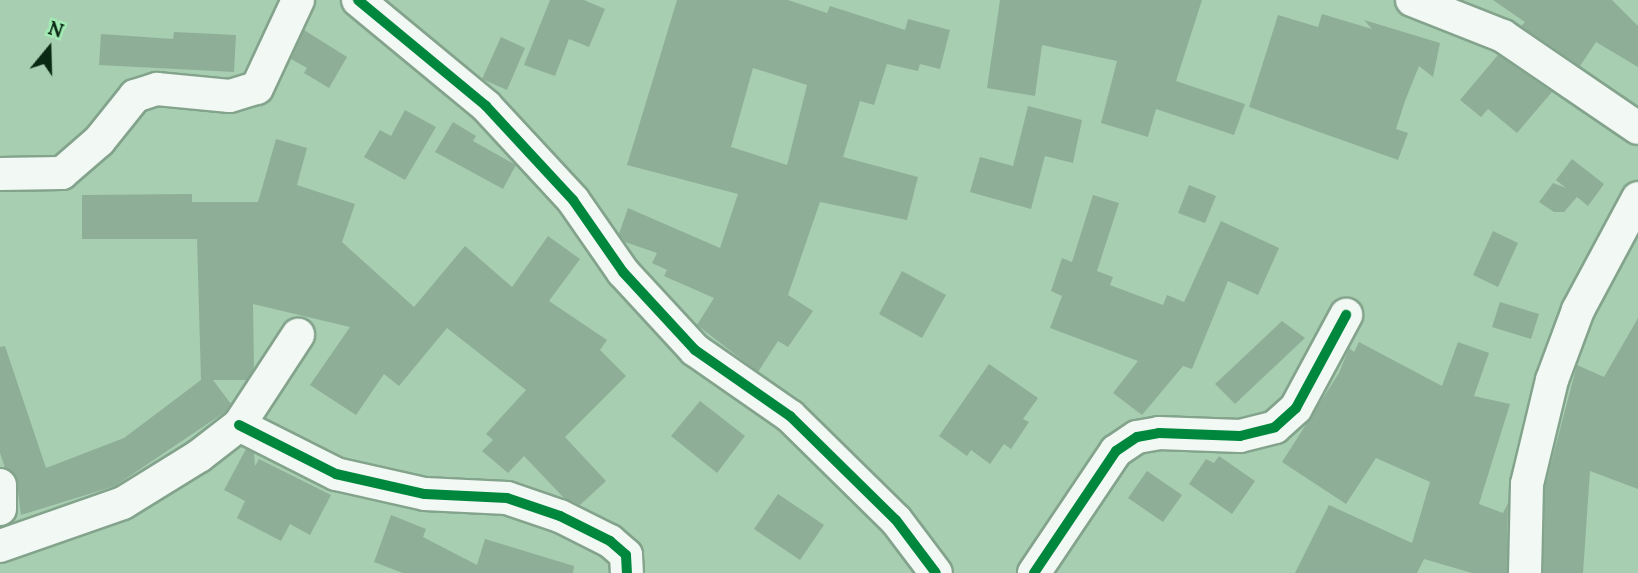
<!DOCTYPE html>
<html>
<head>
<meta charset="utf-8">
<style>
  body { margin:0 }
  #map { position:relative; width:1638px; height:573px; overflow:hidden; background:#a7ceb0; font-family:Lora,serif }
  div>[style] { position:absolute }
  .building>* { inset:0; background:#8fae97 }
  .roads { filter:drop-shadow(2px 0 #83a38c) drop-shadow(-2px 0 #83a38c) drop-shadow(0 2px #83a38c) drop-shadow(0 -2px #83a38c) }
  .minor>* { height:32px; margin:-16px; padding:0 16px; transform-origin:16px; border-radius:16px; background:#f2f8f3 }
  .cycleway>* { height:10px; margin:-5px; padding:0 5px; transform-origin:5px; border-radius:5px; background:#00873e }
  span { translate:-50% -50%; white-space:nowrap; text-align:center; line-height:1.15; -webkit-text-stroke:5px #a2edb5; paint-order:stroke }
  .north { position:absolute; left:14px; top:14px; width:70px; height:70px; -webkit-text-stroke:5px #a2edb5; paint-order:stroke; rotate:19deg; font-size:19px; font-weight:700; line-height:28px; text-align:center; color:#0a2914 }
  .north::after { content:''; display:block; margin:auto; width:24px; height:32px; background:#0a2914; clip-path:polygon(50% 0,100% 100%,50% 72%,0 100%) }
</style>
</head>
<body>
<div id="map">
  <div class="building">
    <i style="clip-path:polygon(550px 0,584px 0,605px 9px,589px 47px,569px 39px,555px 76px,524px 65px)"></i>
    <i style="clip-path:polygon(evenodd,677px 0,788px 0,827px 13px,830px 6px,905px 30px,908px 19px,950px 30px,940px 69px,920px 64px,918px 71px,887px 64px,874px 105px,860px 101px,843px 157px,918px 177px,907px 220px,820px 202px,788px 295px,813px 311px,788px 347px,778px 341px,758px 372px,697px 325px,714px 298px,664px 276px,667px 270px,652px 263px,657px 253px,625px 242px,619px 234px,628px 208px,720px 248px,738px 194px,627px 165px,677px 0,753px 68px,807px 85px,787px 165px,731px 147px,753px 68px)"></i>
    <i style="clip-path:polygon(1000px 0,1202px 0,1176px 81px,1245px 104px,1234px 135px,1156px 109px,1148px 137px,1101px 123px,1117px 61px,1042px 45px,1035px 96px,987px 88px)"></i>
    <i style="clip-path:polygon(1493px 0,1612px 0,1638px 26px,1638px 67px,1596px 42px,1580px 66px,1521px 26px,1525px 22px)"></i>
    <i style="clip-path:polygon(1322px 14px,1372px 29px,1364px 20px,1440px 43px,1433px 77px,1419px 66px,1405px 101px,1396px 129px,1408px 133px,1398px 160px,1249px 107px,1278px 15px,1318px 27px)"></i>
    <i style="clip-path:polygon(304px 30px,347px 57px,329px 88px,304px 73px,307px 68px,291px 59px)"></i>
    <i style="clip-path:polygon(174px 32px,236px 35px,234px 72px,99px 65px,101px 34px,173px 39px)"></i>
    <i style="clip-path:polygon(501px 37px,525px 48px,507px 90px,482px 79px)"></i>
    <i style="clip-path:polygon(1498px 55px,1552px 92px,1517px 133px,1488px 109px,1481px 117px,1460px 100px)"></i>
    <i style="clip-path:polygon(1028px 106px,1082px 120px,1073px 163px,1045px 156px,1031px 209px,970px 192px,980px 157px,1013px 166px)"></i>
    <i style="clip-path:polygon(405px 110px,436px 127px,405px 180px,364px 157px,380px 130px,391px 136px)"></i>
    <i style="clip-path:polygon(453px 122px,476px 136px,473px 141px,516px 165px,503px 189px,435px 152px)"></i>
    <i style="clip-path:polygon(276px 139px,307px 148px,297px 185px,355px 204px,342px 242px,414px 307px,465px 246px,512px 287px,548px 236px,580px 259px,549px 301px,607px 340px,600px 350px,626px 376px,565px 437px,606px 481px,580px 505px,564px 498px,524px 456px,508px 473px,482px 451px,493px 440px,486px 434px,526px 390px,447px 328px,399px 386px,384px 374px,356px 415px,310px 385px,350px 327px,253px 304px,254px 369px,247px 380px,213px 380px,231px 404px,225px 412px,115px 486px,21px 515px,16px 476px,5px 468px,0 453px,0 347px,5px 346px,46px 468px,124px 438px,201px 380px,197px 239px,82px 239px,82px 195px,192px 194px,192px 202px,258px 202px)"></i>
    <i style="clip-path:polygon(1572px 159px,1604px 184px,1588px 206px,1577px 197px,1564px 212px,1554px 212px,1539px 202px,1553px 183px,1566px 188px,1556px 180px)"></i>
    <i style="clip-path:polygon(1189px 185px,1216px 196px,1205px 223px,1178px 213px)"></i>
    <i style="clip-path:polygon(1093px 195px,1119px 203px,1097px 271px,1113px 277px,1110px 285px,1163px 305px,1167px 295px,1184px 302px,1221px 221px,1279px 248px,1258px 295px,1228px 281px,1192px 369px,1183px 366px,1142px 415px,1113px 393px,1138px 361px,1050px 328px,1062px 296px,1051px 291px,1062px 258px,1072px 262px)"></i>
    <i style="clip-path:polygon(1493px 231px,1518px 243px,1498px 287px,1473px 275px)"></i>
    <i style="clip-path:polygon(902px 271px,946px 295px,922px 338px,879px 314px)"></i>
    <i style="clip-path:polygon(1500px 302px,1539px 314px,1531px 339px,1492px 327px)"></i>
    <i style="clip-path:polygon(1638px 318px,1638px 489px,1590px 471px,1583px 573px,1543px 573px,1545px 486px,1577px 365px,1604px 377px)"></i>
    <i style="clip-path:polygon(1282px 321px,1305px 338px,1235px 404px,1215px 384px)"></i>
    <i style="clip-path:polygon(1359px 342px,1442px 386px,1458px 342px,1489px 353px,1474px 396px,1510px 404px,1479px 504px,1503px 513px,1508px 503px,1507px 573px,1472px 573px,1424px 559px,1417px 573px,1295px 573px,1329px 505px,1412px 543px,1430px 482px,1376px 458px,1346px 504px,1282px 462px,1339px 373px,1349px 348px,1354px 352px)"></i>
    <i style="clip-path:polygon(989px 364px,1038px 398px,1023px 419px,1029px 422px,1011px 449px,1004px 444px,990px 464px,971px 450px,967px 456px,939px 436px)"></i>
    <i style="clip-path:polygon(700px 401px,745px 436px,717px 473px,671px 436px)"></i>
    <i style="clip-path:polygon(246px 449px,254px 453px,255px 466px,259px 459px,331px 495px,310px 535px,290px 524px,281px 541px,237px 518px,245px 501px,224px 490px)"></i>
    <i style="clip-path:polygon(1219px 456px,1255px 481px,1232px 514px,1189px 484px,1206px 459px,1214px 463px)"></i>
    <i style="clip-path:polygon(1147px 471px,1182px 495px,1163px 522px,1128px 498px)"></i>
    <i style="clip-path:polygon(778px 494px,824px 525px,800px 560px,754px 529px)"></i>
    <i style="clip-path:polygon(391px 515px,426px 529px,423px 537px,477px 565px,485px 539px,574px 566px,573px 573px,403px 573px,374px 562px)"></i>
  </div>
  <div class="roads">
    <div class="minor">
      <i style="left:358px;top:0;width:166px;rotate:39.6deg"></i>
      <i style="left:486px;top:106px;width:128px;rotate:47.2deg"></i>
      <i style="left:573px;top:200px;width:88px;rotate:55.2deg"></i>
      <i style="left:623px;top:272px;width:106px;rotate:47.3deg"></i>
      <i style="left:695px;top:350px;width:116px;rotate:34.8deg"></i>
      <i style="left:790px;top:416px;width:148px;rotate:44.5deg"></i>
      <i style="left:896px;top:520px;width:66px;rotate:53deg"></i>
      <i style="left:1412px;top:0;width:98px;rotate:21.6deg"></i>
      <i style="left:1503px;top:36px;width:163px;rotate:34.3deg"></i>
      <i style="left:0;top:174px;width:62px;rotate:-0.9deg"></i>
      <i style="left:62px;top:173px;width:49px;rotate:-40.9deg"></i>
      <i style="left:99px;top:141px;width:58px;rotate:-51.3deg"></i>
      <i style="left:135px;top:96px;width:23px;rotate:-18deg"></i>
      <i style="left:157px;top:89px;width:73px;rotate:5.5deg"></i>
      <i style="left:230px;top:96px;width:28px;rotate:-17deg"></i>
      <i style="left:257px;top:88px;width:97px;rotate:-65deg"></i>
      <i style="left:239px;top:425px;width:109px;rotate:26.8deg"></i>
      <i style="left:336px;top:474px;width:91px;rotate:12.7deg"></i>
      <i style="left:425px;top:494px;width:82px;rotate:2.8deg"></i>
      <i style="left:507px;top:498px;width:56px;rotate:18.8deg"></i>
      <i style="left:560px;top:516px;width:56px;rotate:26.6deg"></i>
      <i style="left:610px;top:541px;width:21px;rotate:41deg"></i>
      <i style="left:626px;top:555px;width:18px;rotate:87deg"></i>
      <i style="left:0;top:485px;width:24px;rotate:90deg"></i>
      <i style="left:0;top:546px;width:130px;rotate:-19.3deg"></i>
      <i style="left:123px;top:503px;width:89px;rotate:-31.7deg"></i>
      <i style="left:199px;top:456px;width:51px;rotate:-37.8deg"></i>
      <i style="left:239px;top:425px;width:108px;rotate:-56.8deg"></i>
      <i style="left:1034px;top:573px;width:147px;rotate:-56.1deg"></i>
      <i style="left:1116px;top:451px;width:25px;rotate:-34deg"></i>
      <i style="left:1137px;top:437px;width:22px;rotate:-10deg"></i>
      <i style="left:1159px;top:433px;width:81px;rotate:2.1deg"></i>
      <i style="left:1240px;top:436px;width:36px;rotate:-14deg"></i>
      <i style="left:1275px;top:427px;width:28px;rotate:-42deg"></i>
      <i style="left:1296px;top:408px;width:106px;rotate:-61.7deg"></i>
      <i style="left:1525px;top:573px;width:89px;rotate:-88.7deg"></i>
      <i style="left:1527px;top:484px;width:107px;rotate:-76.5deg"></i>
      <i style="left:1552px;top:380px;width:75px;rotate:-69.6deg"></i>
      <i style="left:1578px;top:310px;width:127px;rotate:-61.8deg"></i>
    </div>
  </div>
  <div class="cycleway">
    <i style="left:358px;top:0;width:166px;rotate:39.6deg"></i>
    <i style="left:486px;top:106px;width:128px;rotate:47.2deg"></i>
    <i style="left:573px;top:200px;width:88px;rotate:55.2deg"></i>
    <i style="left:623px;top:272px;width:106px;rotate:47.3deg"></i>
    <i style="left:695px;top:350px;width:116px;rotate:34.8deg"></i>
    <i style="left:790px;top:416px;width:148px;rotate:44.5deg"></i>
    <i style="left:896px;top:520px;width:66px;rotate:53deg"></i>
    <i style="left:239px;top:425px;width:109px;rotate:26.8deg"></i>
    <i style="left:336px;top:474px;width:91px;rotate:12.7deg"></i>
    <i style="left:425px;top:494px;width:82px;rotate:2.8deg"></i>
    <i style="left:507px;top:498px;width:56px;rotate:18.8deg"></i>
    <i style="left:560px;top:516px;width:56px;rotate:26.6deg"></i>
    <i style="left:610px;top:541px;width:21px;rotate:41deg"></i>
    <i style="left:626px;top:555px;width:18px;rotate:87deg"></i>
    <i style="left:1034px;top:573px;width:147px;rotate:-56.1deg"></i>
    <i style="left:1116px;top:451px;width:25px;rotate:-34deg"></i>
    <i style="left:1137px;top:437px;width:22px;rotate:-10deg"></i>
    <i style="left:1159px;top:433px;width:81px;rotate:2.1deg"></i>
    <i style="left:1240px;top:436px;width:36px;rotate:-14deg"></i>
    <i style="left:1275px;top:427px;width:28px;rotate:-42deg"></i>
    <i style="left:1296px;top:408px;width:106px;rotate:-61.7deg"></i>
  </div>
  <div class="north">N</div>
</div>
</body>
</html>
